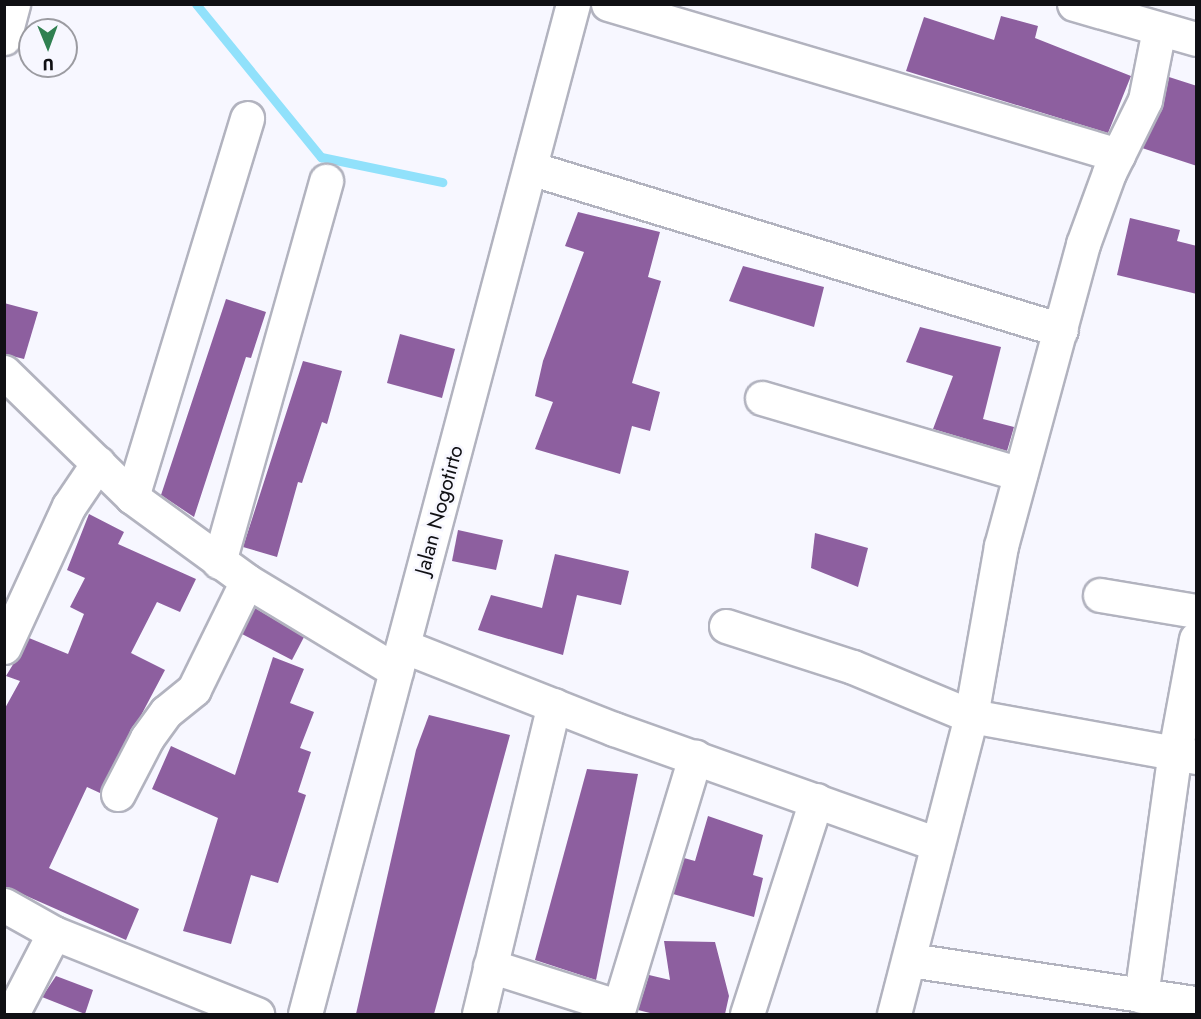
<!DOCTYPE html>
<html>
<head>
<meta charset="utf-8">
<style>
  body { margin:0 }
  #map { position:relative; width:1201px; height:1019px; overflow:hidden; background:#f7f7ff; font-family:Jost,sans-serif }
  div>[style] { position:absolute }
  .stream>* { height:9px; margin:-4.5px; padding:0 4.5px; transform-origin:4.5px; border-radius:4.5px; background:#91e1fb }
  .building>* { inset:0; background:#8d5f9f }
  .roads { filter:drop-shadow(2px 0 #b2b3bf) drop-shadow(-2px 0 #b2b3bf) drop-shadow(0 2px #b2b3bf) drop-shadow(0 -2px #b2b3bf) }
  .minor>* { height:33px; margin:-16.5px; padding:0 16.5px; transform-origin:16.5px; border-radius:16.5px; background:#fff }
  span { translate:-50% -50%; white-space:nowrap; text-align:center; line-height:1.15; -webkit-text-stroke:5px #f7f7ff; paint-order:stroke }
  .street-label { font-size:21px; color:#101014 }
  .frame { position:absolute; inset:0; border:6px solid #101014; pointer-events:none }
  .north { position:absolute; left:18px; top:18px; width:60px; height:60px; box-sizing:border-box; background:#f7f7ff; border:2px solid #9b9ba1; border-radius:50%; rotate:179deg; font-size:16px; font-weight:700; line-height:24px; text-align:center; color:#101014 }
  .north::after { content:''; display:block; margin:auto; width:21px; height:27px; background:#308051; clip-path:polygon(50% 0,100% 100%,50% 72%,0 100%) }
</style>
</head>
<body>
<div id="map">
  <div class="stream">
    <i style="left:196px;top:4px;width:198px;rotate:50.8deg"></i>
    <i style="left:321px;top:157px;width:124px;rotate:11.7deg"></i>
  </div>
  <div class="building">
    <i style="clip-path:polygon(1001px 16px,1038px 26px,1035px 38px,1131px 76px,1108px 133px,906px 71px,924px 17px,994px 40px)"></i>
    <i style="clip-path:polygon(1169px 77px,1197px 86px,1197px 166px,1142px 148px,1162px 108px)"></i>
    <i style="clip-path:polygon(578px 212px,660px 232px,648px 277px,661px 281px,632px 383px,660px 392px,650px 431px,632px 426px,620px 474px,535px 449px,553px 402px,535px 396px,543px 361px,584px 252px,565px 246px)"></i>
    <i style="clip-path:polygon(1130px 218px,1180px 230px,1177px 241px,1197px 246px,1197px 294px,1117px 275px)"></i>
    <i style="clip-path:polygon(743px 266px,824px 287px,814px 327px,729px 301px)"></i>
    <i style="clip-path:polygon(226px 299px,266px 312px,251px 358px,246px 357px,194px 517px,161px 495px)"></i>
    <i style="clip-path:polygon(4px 303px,38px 312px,24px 359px,4px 354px)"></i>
    <i style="clip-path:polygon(920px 327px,1001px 347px,983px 419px,1014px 427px,1007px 451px,933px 429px,953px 376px,906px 362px)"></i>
    <i style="clip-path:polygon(400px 334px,455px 349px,442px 398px,387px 383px)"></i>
    <i style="clip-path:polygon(303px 361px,342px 371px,327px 424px,322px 422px,302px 483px,298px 482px,277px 557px,243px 547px)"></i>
    <i style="clip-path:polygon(89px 514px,124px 532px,118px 544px,196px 579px,180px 612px,157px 602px,131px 653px,165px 670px,100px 793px,87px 787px,49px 868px,139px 909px,126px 940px,4px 886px,4px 710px,20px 681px,6px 676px,29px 638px,68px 654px,84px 614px,70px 607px,85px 578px,67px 570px)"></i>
    <i style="clip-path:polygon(458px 530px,503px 540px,496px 570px,452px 561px)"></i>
    <i style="clip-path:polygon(815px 533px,868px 548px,858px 587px,811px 568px)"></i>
    <i style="clip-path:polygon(555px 554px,629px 571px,621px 605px,577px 595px,563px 655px,478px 630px,491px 595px,542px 608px)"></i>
    <i style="clip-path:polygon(255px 608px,304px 637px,292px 660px,242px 634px)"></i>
    <i style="clip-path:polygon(273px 657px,304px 669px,290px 703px,314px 712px,300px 748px,311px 752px,298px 792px,306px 795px,278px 883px,251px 875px,231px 944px,183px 931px,218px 818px,152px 789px,171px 746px,235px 775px)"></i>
    <i style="clip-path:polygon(429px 715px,510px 735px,434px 1014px,356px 1014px,416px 750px)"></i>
    <i style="clip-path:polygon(587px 769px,638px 774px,596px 980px,535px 960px)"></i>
    <i style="clip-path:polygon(708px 816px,763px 835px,753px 875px,763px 878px,754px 917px,673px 894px,684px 858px,695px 861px)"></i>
    <i style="clip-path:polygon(664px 941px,715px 942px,729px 996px,725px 1014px,654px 1014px,638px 1010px,649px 975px,670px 980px)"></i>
    <i style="clip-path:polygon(56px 976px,93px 990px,85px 1014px,42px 997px)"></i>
  </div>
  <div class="roads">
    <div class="minor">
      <i style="left:608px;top:4px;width:532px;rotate:16.49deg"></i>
      <i style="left:1074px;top:4px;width:127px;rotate:16deg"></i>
      <i style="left:4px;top:38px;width:35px;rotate:-75deg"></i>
      <i style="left:530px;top:168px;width:555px;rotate:16.97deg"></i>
      <i style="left:4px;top:372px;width:179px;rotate:44.3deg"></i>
      <i style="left:132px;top:497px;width:142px;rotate:36.1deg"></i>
      <i style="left:247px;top:581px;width:174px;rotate:31.1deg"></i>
      <i style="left:762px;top:398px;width:269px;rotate:16.4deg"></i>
      <i style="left:132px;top:497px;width:396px;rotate:-73.1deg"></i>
      <i style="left:219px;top:562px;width:396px;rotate:-74.3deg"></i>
      <i style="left:1100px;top:595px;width:97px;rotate:9.5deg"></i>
      <i style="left:726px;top:626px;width:133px;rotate:17.9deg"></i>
      <i style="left:853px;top:667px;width:128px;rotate:22.6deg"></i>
      <i style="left:971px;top:716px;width:229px;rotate:10.3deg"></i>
      <i style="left:403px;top:646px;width:227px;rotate:21.5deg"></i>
      <i style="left:614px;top:729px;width:343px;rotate:19.6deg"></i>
      <i style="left:4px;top:647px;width:155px;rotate:-65.3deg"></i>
      <i style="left:69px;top:506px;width:52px;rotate:-56deg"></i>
      <i style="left:118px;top:794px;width:63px;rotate:-62.6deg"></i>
      <i style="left:147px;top:738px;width:32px;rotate:-54deg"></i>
      <i style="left:166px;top:712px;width:36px;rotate:-39deg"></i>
      <i style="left:194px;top:689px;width:120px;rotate:-63.9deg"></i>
      <i style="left:4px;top:905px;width:57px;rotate:29.2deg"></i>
      <i style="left:54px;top:933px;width:219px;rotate:21.8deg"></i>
      <i style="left:910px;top:960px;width:289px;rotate:8.6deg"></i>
      <i style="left:490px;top:966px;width:135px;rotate:17.6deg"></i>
      <i style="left:1141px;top:996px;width:246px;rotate:-82.1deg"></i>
      <i style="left:1175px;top:752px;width:115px;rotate:-79.5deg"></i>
      <i style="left:12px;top:1014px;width:91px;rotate:-62.6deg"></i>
      <i style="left:305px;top:1014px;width:1045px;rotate:-75.14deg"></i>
      <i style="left:479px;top:1014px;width:318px;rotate:-76.4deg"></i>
      <i style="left:617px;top:1014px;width:269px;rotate:-73.1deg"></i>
      <i style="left:747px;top:1014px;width:225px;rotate:-72.1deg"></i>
      <i style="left:894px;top:1014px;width:308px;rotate:-75.5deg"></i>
      <i style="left:971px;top:716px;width:173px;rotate:-80deg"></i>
      <i style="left:1001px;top:546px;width:313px;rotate:-74.8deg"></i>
      <i style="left:1083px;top:244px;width:76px;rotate:-69.9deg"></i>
      <i style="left:1109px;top:173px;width:81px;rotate:-63.7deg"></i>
      <i style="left:1145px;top:100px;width:72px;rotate:-78.8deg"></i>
    </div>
  </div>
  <div class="street-label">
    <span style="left:439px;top:510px;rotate:-75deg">Jalan Nogotirto</span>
  </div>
  <div class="frame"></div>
  <div class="north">U</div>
</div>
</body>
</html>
